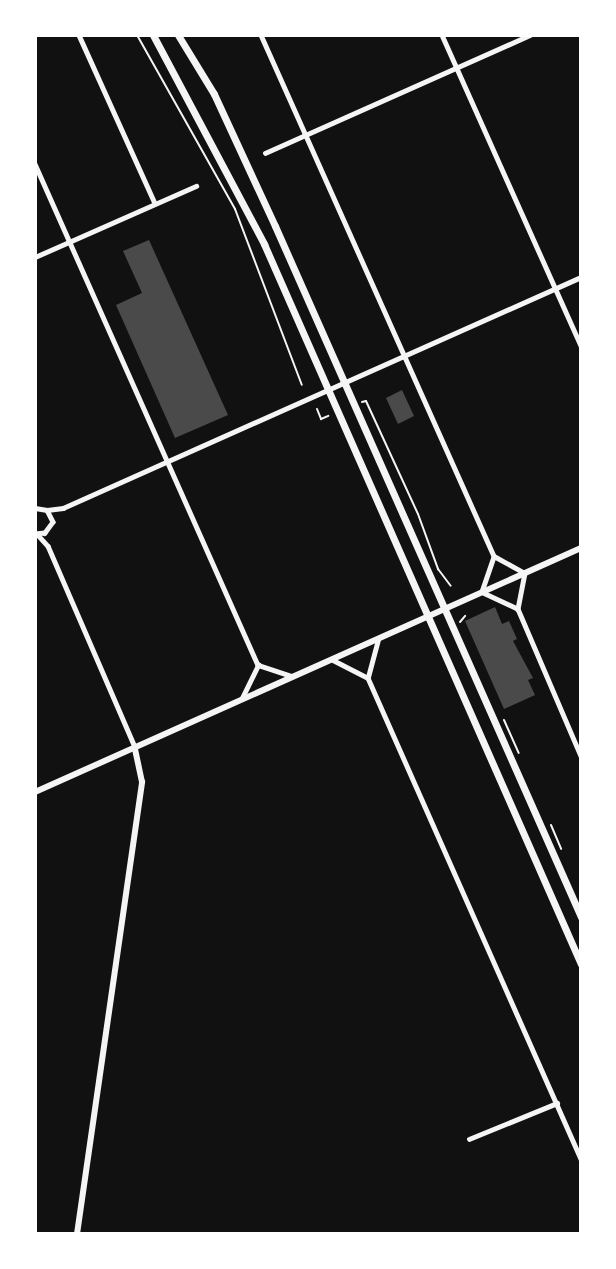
<!DOCTYPE html>
<html>
<head>
<meta charset="utf-8">
<style>
  body { margin:0 }
  #map { position:relative; width:616px; height:1269px; overflow:hidden; background:#111; font-family:"DM Sans",sans-serif }
  div>[style] { position:absolute }
  .building>* { inset:0; background:#4a4a4a }
  .path>* { height:2px; margin:-1px; padding:0 1px; transform-origin:1px; border-radius:1px; background:#f5f5f5 }
  .minor>* { height:4.5px; margin:-2.25px; padding:0 2.25px; transform-origin:2.25px; border-radius:2.25px; background:#f5f5f5 }
  .primary>* { height:6px; margin:-3px; padding:0 3px; transform-origin:3px; border-radius:3px; background:#f5f5f5 }
  .trunk>* { height:7px; margin:-3.5px; padding:0 3.5px; transform-origin:3.5px; border-radius:3.5px; background:#f5f5f5 }
  span { translate:-50% -50%; white-space:nowrap; text-align:center; line-height:1.15; -webkit-text-stroke:5px #fff; paint-order:stroke }
  .frame { position:absolute; inset:0; border:37px solid #fff; pointer-events:none }
</style>
</head>
<body>
<div id="map">
  <div class="building">
    <i style="clip-path:polygon(149px 240px,228px 415px,175px 438px,116px 305px,142px 293px,123px 251px)"></i>
    <i style="clip-path:polygon(402px 390px,414px 416px,398px 424px,386px 398px)"></i>
    <i style="clip-path:polygon(495px 607px,502px 624px,509px 621px,517px 639px,513px 641px,533px 678px,528px 680px,535px 695px,504px 709px,465px 621px)"></i>
  </div>
  <div class="path">
    <i style="left:137px;top:35px;width:200px;rotate:60.6deg"></i>
    <i style="left:235px;top:209px;width:188px;rotate:69.2deg"></i>
    <i style="left:362px;top:402px;width:4px;rotate:-14deg"></i>
    <i style="left:366px;top:401px;width:124px;rotate:65.3deg"></i>
    <i style="left:418px;top:514px;width:59px;rotate:70deg"></i>
    <i style="left:438px;top:569px;width:21px;rotate:53deg"></i>
    <i style="left:317px;top:409px;width:11px;rotate:68deg"></i>
    <i style="left:321px;top:419px;width:8px;rotate:-23deg"></i>
    <i style="left:460px;top:622px;width:8px;rotate:-50deg"></i>
    <i style="left:504px;top:720px;width:36px;rotate:66deg"></i>
    <i style="left:551px;top:825px;width:26px;rotate:67deg"></i>
  </div>
  <div class="minor">
    <i style="left:79px;top:35px;width:184px;rotate:65.7deg"></i>
    <i style="left:261px;top:35px;width:571px;rotate:65.91deg"></i>
    <i style="left:494px;top:556px;width:35px;rotate:29deg"></i>
    <i style="left:525px;top:573px;width:37px;rotate:101deg"></i>
    <i style="left:518px;top:609px;width:160px;rotate:66.8deg"></i>
    <i style="left:442px;top:35px;width:341px;rotate:65.9deg"></i>
    <i style="left:265px;top:153px;width:290px;rotate:-24deg"></i>
    <i style="left:35px;top:164px;width:548px;rotate:66.01deg"></i>
    <i style="left:258px;top:665px;width:36px;rotate:18deg"></i>
    <i style="left:35px;top:257px;width:176px;rotate:-23.8deg"></i>
    <i style="left:35px;top:508px;width:12px;rotate:9deg"></i>
    <i style="left:47px;top:510px;width:13px;rotate:63deg"></i>
    <i style="left:53px;top:522px;width:14px;rotate:126deg"></i>
    <i style="left:45px;top:533px;width:10px;rotate:174deg"></i>
    <i style="left:47px;top:510px;width:16px;rotate:-7deg"></i>
    <i style="left:63px;top:508px;width:567px;rotate:-24.03deg"></i>
    <i style="left:38px;top:535px;width:15px;rotate:48deg"></i>
    <i style="left:48px;top:546px;width:219px;rotate:66.6deg"></i>
    <i style="left:494px;top:557px;width:37px;rotate:109deg"></i>
    <i style="left:482px;top:592px;width:38px;rotate:25deg"></i>
    <i style="left:333px;top:660px;width:39px;rotate:27deg"></i>
    <i style="left:368px;top:678px;width:526px;rotate:66.11deg"></i>
    <i style="left:368px;top:677px;width:39px;rotate:-75deg"></i>
    <i style="left:242px;top:698px;width:37px;rotate:-64deg"></i>
    <i style="left:469px;top:1139px;width:95px;rotate:-22.2deg"></i>
  </div>
  <div class="primary">
    <i style="left:35px;top:792px;width:598px;rotate:-24.08deg"></i>
    <i style="left:77px;top:1234px;width:457px;rotate:-81.8deg"></i>
    <i style="left:142px;top:782px;width:35px;rotate:-102deg"></i>
  </div>
  <div class="trunk">
    <i style="left:153px;top:35px;width:237px;rotate:62deg"></i>
    <i style="left:264px;top:244px;width:787px;rotate:66.24deg"></i>
    <i style="left:178px;top:35px;width:69px;rotate:58.6deg"></i>
    <i style="left:214px;top:94px;width:145px;rotate:65.2deg"></i>
    <i style="left:275px;top:226px;width:756px;rotate:66.11deg"></i>
  </div>
  <div class="frame"></div>
</div>
</body>
</html>
